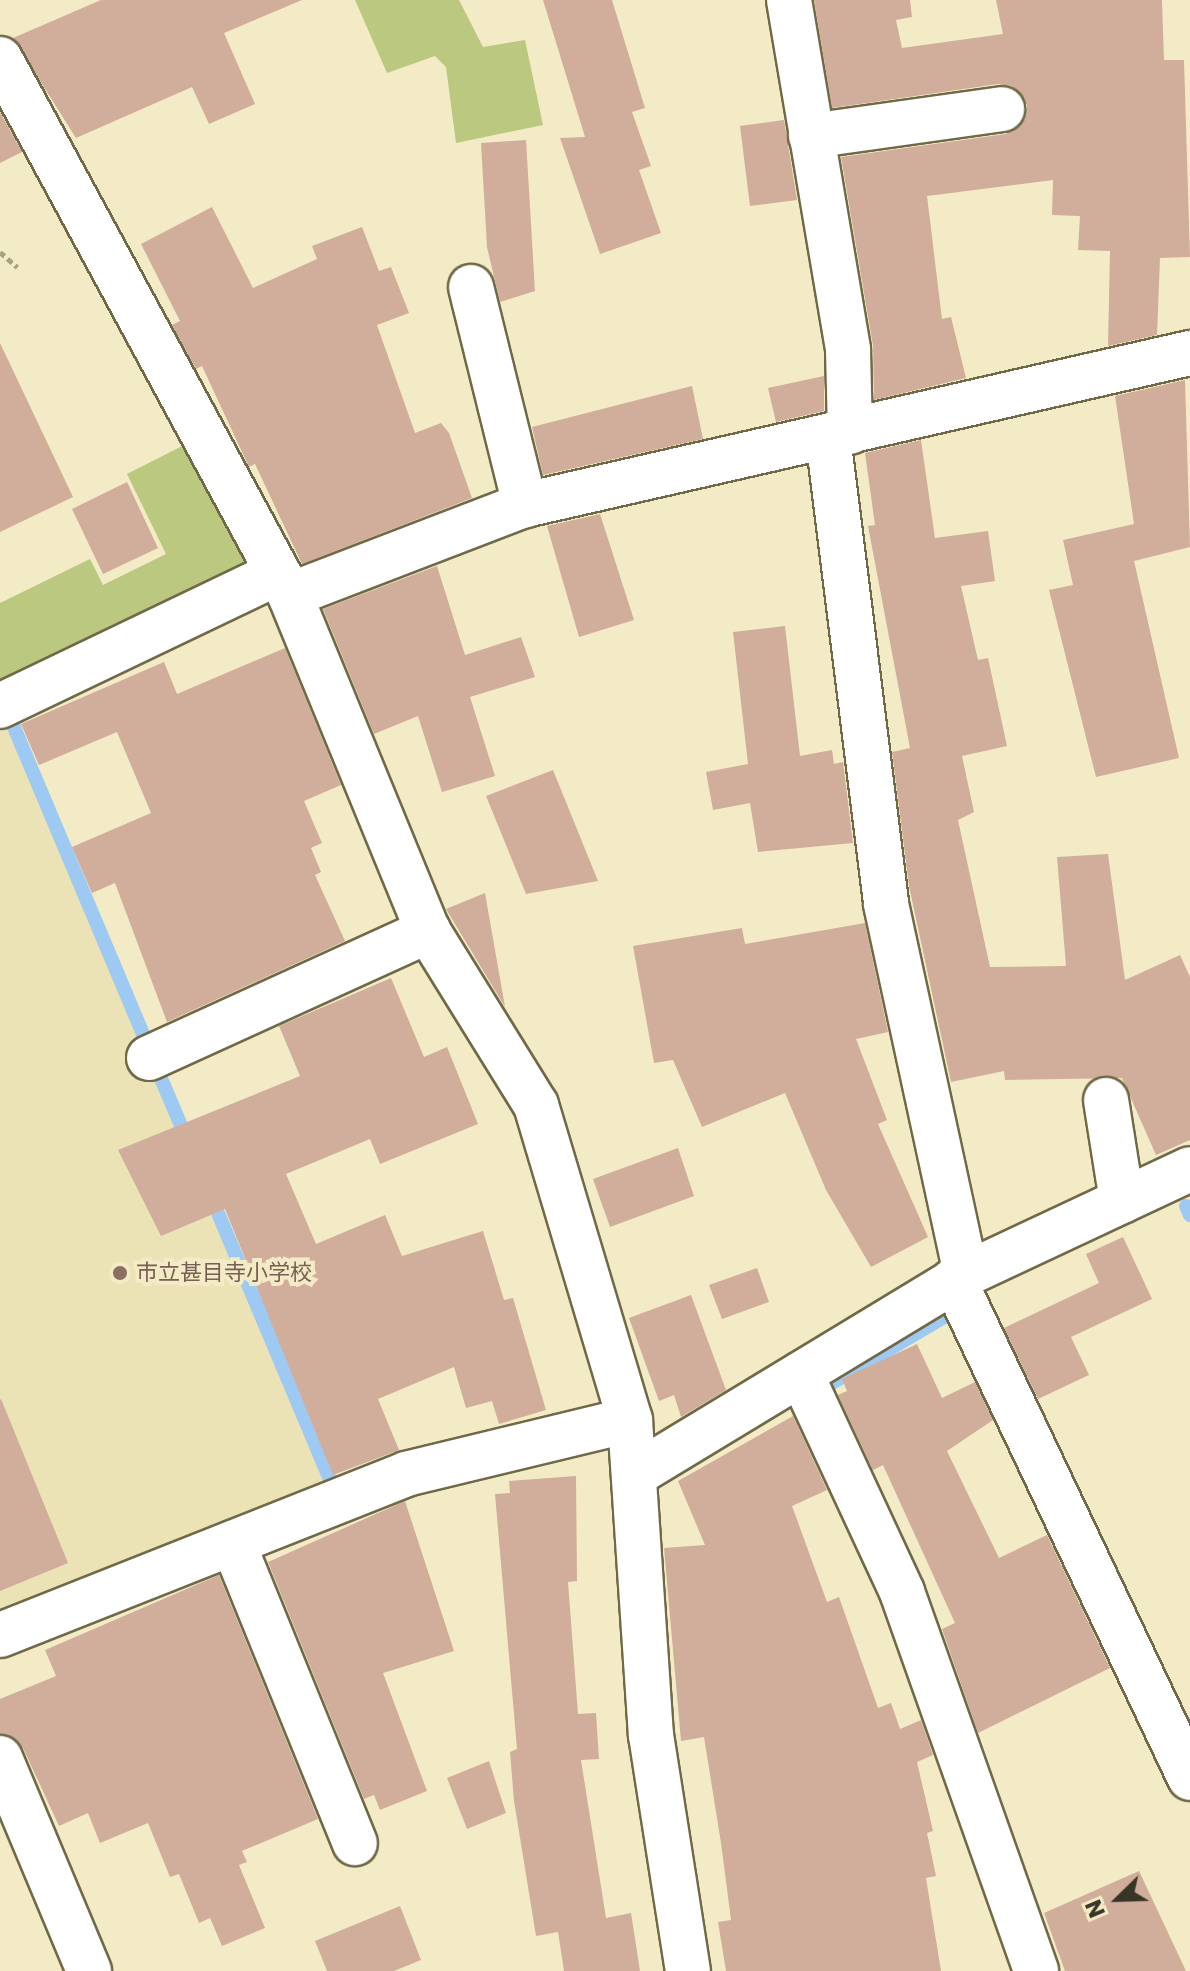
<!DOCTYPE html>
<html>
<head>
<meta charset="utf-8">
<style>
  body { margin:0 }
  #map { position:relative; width:1190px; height:1971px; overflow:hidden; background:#f3ebc6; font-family:Poppins,"Noto Sans JP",sans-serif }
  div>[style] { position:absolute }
  .built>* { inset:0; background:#ebe2b5 }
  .green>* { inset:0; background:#bac880 }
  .stream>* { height:14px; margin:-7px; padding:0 7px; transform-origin:7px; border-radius:7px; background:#9ec9f2 }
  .building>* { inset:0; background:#d1ad9c }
  .path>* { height:5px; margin-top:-2.5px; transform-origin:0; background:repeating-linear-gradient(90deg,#a8a286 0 6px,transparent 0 10px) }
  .roads { filter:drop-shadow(2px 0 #706948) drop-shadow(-2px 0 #706948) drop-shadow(0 2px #706948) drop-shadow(0 -2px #706948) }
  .minor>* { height:44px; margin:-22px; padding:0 22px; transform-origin:22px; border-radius:22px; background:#fff }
  .dots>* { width:22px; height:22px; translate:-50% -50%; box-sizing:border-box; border:4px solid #f3ebc6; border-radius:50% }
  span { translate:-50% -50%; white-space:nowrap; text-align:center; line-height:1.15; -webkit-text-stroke:8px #f3ebc6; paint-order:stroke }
  .education-label { font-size:22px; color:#785e54 }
  .left { translate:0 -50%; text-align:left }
  .north { position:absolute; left:1078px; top:1859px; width:80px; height:80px; -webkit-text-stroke:6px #f3ebc6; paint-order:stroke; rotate:247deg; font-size:22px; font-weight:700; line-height:32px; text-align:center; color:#383527 }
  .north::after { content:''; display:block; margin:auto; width:28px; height:36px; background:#383527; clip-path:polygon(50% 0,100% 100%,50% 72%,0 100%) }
</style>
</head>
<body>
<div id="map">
  <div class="built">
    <i style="clip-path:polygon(8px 722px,329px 1488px,0 1620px,0 725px)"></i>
  </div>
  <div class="green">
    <i style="clip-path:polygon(355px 0,459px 0,483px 47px,525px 40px,543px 125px,456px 143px,446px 67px,435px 56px,387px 73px)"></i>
    <i style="clip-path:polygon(186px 444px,250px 562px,0 691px,0 603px,90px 559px,103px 585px,166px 554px,127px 474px)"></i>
  </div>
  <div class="stream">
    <i style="left:11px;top:720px;width:345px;rotate:67.2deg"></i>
    <i style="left:160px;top:1076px;width:72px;rotate:67deg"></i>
    <i style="left:210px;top:1194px;width:320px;rotate:67.2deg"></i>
    <i style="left:1186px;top:1206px;width:10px;rotate:66deg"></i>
    <i style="left:820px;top:1390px;width:150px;rotate:-30.5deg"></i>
  </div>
  <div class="building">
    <i style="clip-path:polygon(101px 0,302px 0,224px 33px,255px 104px,209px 124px,192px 87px,76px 138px,13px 38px)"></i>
    <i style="clip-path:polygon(543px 0,612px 0,645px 108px,632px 112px,651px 166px,639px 170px,661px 233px,600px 254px,560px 138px,585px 137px)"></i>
    <i style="clip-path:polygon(814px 0,910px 0,912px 17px,896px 20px,902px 48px,1003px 34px,996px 0,1162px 0,1164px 60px,1184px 60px,1190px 257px,1160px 258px,1157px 335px,1108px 346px,1110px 251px,1078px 250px,1080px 216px,1052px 215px,1053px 180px,927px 196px,942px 319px,951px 317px,966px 378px,874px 400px,873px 346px,841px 157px,1006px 134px,1025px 119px,1027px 105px,1012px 86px,998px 84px,832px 108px)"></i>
    <i style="clip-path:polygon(0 112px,22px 152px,0 163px)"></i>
    <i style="clip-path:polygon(784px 120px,797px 200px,750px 206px,740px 126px)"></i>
    <i style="clip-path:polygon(526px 140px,535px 291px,500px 302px,487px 247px,481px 143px)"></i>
    <i style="clip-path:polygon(212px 207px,253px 288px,317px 259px,312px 246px,362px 227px,379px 271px,391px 267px,409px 313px,377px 325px,415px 433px,441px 423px,449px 433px,472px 498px,302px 564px,255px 464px,249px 467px,202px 366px,196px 369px,172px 325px,180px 321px,141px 244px)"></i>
    <i style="clip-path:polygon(0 343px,73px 497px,0 532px)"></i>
    <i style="clip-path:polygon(824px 376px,824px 411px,776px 422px,768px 388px)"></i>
    <i style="clip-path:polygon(1185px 380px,1190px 547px,1134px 561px,1179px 758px,1096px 777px,1049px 590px,1073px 585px,1063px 540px,1134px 524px,1115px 396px)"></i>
    <i style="clip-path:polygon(692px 386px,703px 439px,543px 475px,532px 427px)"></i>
    <i style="clip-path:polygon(921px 440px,935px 538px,988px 531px,995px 581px,961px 586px,978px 660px,988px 658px,1007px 746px,962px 756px,974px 812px,958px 820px,990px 967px,1066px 966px,1057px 857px,1108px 854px,1125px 980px,1180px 955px,1190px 977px,1190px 1140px,1156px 1155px,1122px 1078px,1005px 1080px,1004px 1071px,951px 1082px,909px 886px,892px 752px,910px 748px,868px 526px,875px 525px,865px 453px)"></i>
    <i style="clip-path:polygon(127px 482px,158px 548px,103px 574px,72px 509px)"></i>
    <i style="clip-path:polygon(600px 514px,634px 620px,579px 637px,547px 526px)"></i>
    <i style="clip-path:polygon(437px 566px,465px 655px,521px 637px,535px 677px,470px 697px,495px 776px,442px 792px,418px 716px,374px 734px,323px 609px)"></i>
    <i style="clip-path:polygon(785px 626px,800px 756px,832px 750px,834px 764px,843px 762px,853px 843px,758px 852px,750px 803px,713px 810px,706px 772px,748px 764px,733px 632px)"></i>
    <i style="clip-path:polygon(285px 648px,341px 785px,304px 801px,322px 843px,311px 848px,321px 872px,315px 875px,345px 941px,167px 1022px,115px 883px,92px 893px,72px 847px,151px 813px,117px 732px,39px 765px,21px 724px,164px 662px,177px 694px)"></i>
    <i style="clip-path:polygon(553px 770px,598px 881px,526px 894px,486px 796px)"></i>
    <i style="clip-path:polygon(485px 893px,505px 1007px,446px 909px)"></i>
    <i style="clip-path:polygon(865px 923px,888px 1032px,856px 1039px,887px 1120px,878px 1124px,928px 1237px,871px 1267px,826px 1190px,785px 1093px,702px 1127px,673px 1060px,654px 1063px,633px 946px,742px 928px,745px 944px)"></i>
    <i style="clip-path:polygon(391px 978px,424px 1057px,447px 1047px,478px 1124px,380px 1164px,370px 1139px,286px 1174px,316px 1244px,385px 1215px,402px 1256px,483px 1231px,504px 1300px,513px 1298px,546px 1410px,499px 1424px,492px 1401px,466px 1408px,454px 1367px,378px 1399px,399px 1450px,333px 1475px,225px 1209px,161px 1236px,118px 1150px,300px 1076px,279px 1026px)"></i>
    <i style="clip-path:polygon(678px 1148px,694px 1196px,610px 1227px,593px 1179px)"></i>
    <i style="clip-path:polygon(1123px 1237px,1152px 1299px,1071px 1337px,1089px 1375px,1038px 1399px,1004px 1328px,1099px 1283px,1086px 1254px)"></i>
    <i style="clip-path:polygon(757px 1268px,769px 1302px,722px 1319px,709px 1285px)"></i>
    <i style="clip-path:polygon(691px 1295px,726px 1390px,681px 1417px,674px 1395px,659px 1401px,629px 1318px)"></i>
    <i style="clip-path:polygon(917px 1344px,942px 1398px,975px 1382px,993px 1420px,947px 1451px,999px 1558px,1047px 1535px,1110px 1668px,978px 1733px,942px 1629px,955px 1623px,883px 1465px,873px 1470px,838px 1395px,847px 1391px,842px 1379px)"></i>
    <i style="clip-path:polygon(1px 1399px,68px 1563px,0 1591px,0 1400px)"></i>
    <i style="clip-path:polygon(793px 1416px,827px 1490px,792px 1506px,827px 1602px,839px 1597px,878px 1708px,891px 1703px,900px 1729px,921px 1720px,933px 1755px,917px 1762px,933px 1831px,927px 1833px,936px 1876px,926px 1878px,941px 1971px,726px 1971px,718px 1922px,731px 1920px,721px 1843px,704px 1737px,681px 1741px,664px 1548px,705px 1545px,678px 1481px)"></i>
    <i style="clip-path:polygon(576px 1476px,577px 1581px,568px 1582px,578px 1714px,596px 1713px,599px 1759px,581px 1760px,606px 1918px,631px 1913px,640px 1971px,564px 1971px,558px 1932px,536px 1936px,514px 1801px,510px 1752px,517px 1749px,495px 1494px,510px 1493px,509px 1481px)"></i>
    <i style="clip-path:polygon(405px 1501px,454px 1651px,383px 1673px,427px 1791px,380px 1810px,374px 1795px,364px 1799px,268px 1562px)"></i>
    <i style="clip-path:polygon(219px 1575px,318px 1819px,242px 1851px,247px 1862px,239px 1865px,265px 1928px,222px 1946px,210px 1918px,199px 1923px,179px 1874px,170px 1877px,148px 1823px,100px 1843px,88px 1813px,59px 1826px,23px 1748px,0 1734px,0 1699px,56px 1676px,45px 1650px)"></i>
    <i style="clip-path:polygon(489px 1761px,506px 1813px,467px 1829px,447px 1778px)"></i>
    <i style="clip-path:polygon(1139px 1871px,1186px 1971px,1065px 1971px,1044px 1913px)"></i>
    <i style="clip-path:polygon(400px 1906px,421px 1960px,394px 1971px,327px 1971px,315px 1941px)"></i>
  </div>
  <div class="path">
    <i style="left:0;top:252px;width:23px;rotate:41deg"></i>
  </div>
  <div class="roads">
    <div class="minor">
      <i style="left:789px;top:0;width:355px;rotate:80.4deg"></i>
      <i style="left:848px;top:350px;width:82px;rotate:88.6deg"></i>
      <i style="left:0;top:59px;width:609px;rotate:61.58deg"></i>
      <i style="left:290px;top:595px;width:363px;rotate:67.7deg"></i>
      <i style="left:428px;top:931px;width:205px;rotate:58.2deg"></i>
      <i style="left:536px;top:1105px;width:329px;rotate:73.4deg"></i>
      <i style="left:630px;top:1420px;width:316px;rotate:86.2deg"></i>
      <i style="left:651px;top:1735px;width:239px;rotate:81.1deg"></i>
      <i style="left:811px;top:136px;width:193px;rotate:-8deg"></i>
      <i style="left:471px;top:287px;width:225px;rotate:76.1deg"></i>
      <i style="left:828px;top:437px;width:471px;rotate:82.9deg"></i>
      <i style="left:886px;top:904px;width:379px;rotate:77.8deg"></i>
      <i style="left:290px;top:595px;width:252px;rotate:-21deg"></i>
      <i style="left:525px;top:505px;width:682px;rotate:-12.88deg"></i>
      <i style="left:0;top:706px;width:308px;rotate:-25.6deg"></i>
      <i style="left:149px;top:1058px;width:307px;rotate:-24.5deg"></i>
      <i style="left:1106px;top:1100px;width:102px;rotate:81deg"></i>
      <i style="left:954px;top:1280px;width:551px;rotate:64.64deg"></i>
      <i style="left:801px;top:1374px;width:240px;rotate:65.1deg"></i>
      <i style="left:902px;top:1592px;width:402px;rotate:70.5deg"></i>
      <i style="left:634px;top:1475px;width:388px;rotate:-31.2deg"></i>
      <i style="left:966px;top:1274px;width:247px;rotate:-25.1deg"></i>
      <i style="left:233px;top:1543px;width:324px;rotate:67.9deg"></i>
      <i style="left:0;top:1635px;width:437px;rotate:-21.6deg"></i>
      <i style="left:406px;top:1474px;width:230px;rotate:-13.6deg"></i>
      <i style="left:0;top:1758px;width:231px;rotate:67.3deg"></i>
    </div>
  </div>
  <div class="dots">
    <i style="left:120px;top:1273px;background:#8d6e63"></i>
  </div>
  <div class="education-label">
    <span class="left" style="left:136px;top:1273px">市立甚目寺小学校</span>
  </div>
  <div class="north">N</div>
</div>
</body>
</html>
